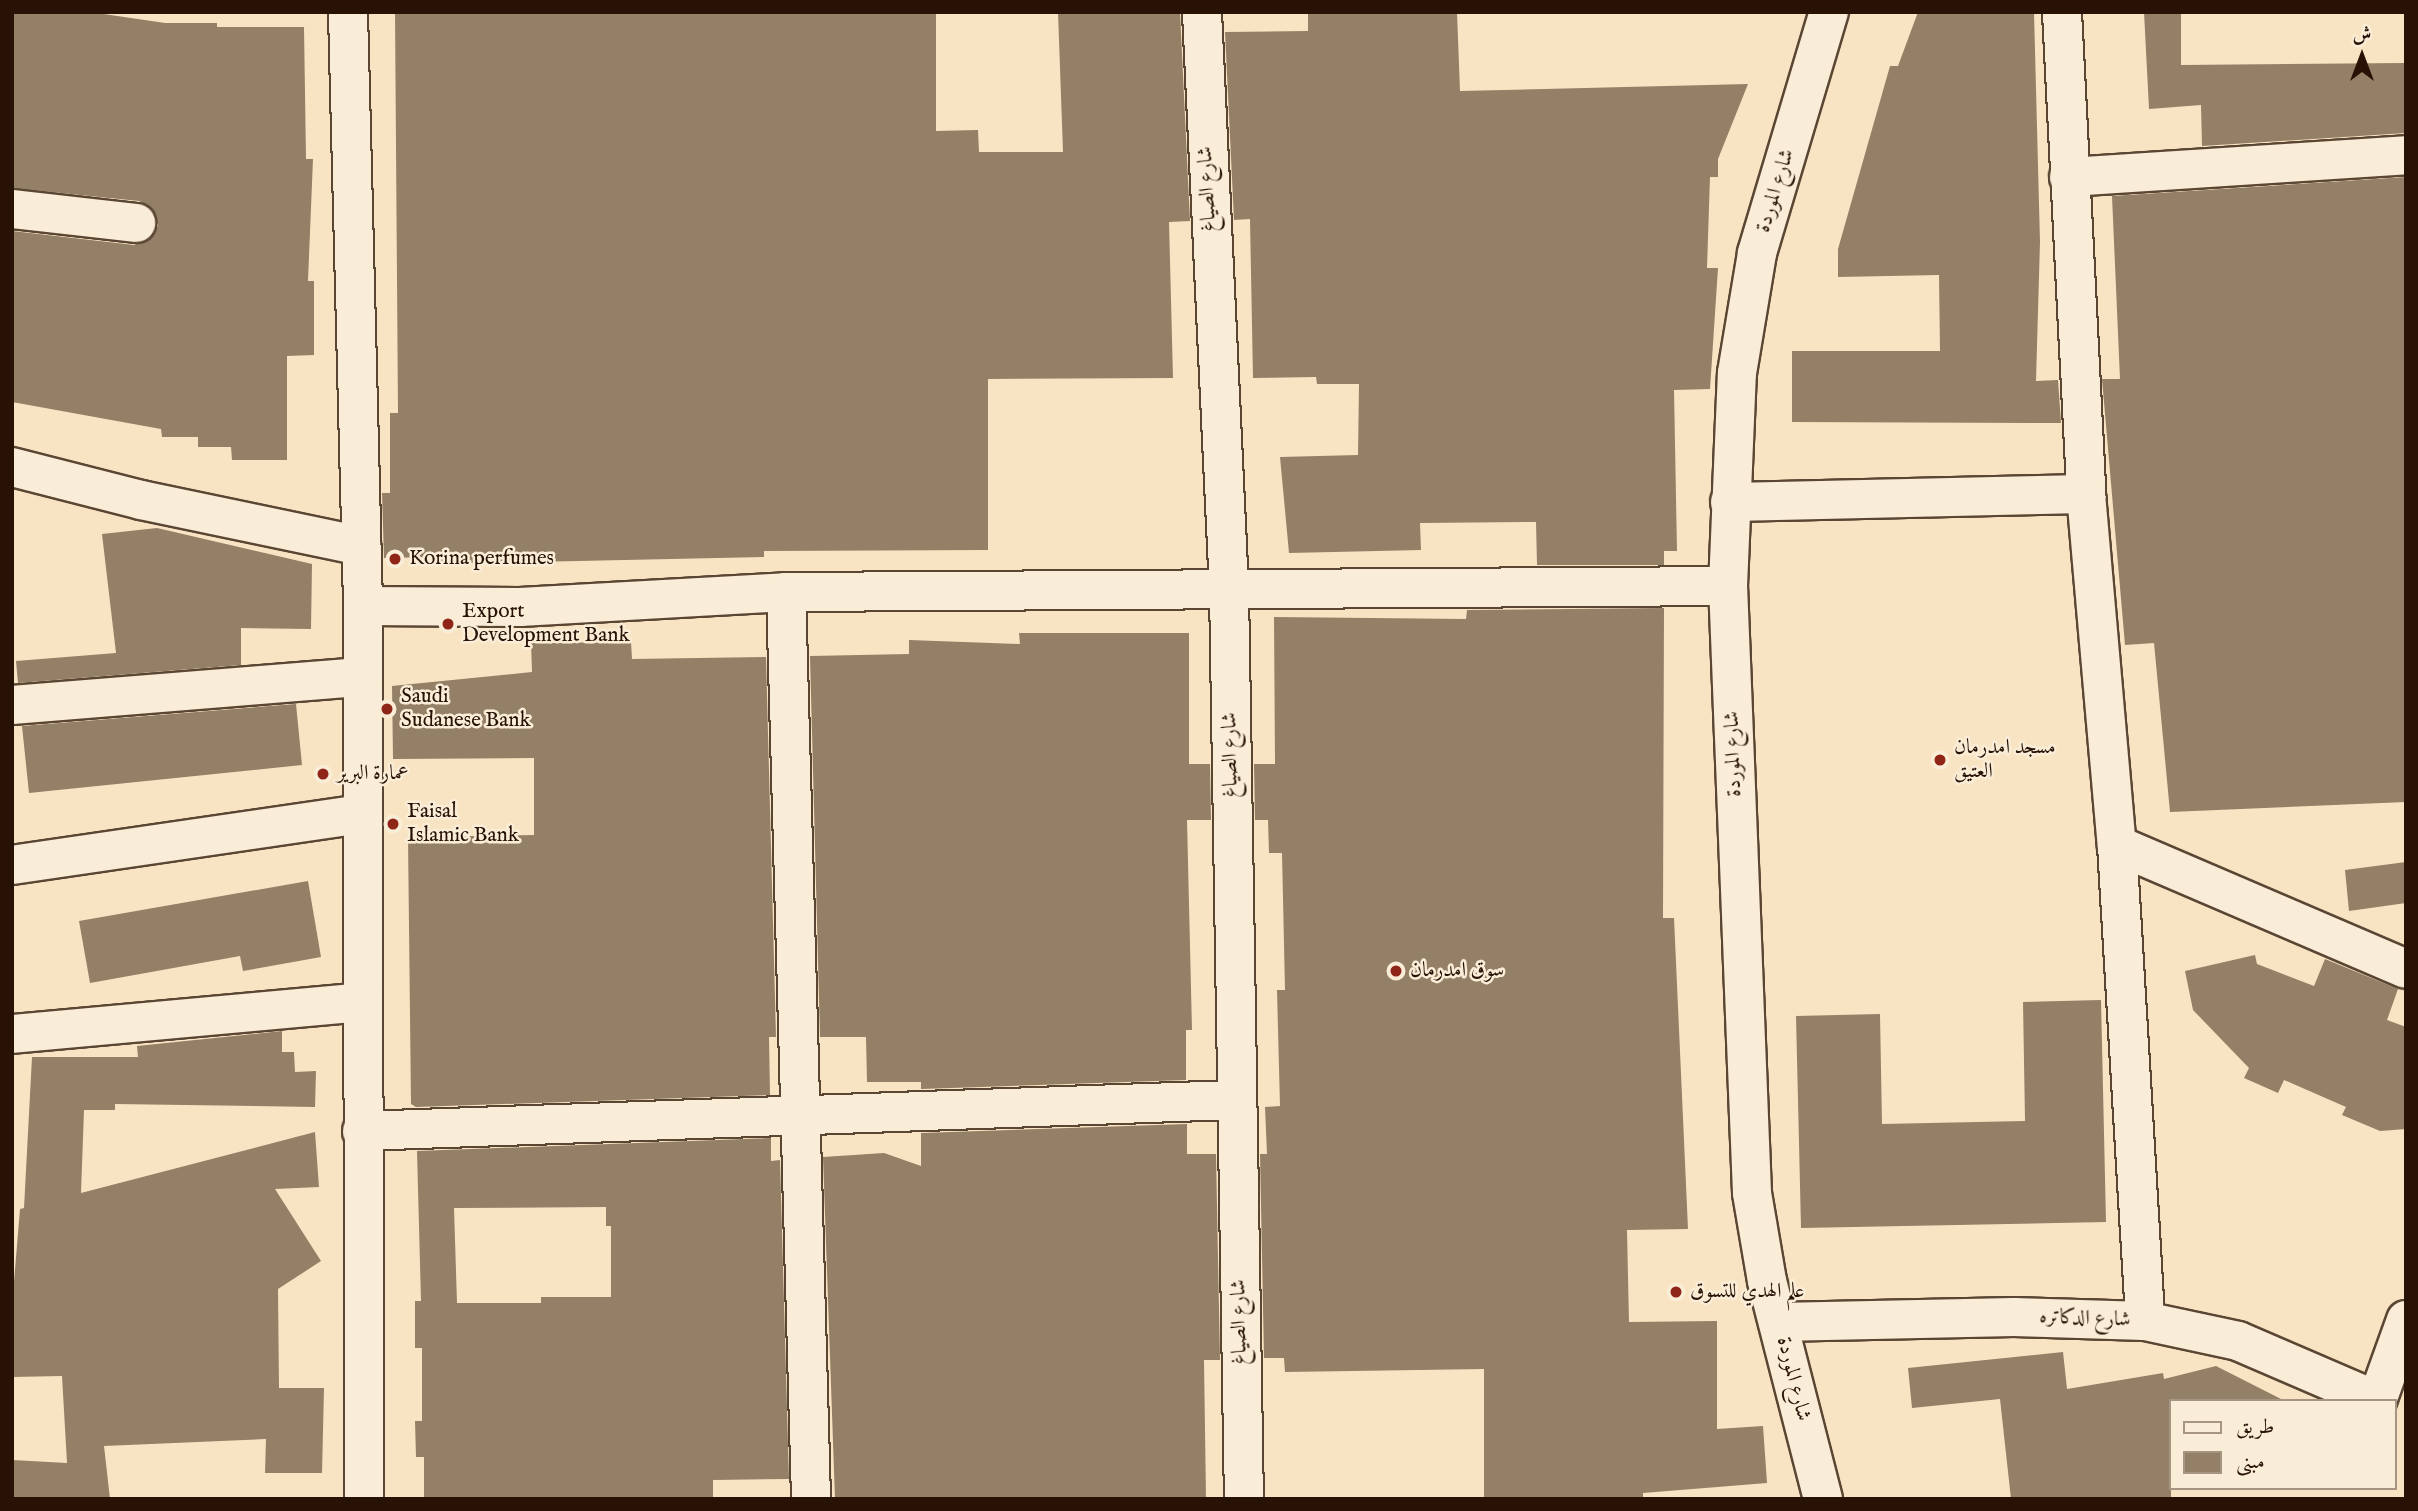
<!DOCTYPE html>
<html>
<head>
<meta charset="utf-8">
<style>
  body { margin:0 }
  #map { position:relative; width:2418px; height:1511px; overflow:hidden; background:#f8e4c2; font-family:"IM FELL English",Amiri,serif }
  div>[style] { position:absolute }
  .building>* { inset:0; background:#947f67 }
  .roads { filter:drop-shadow(2px 0 #5b4634) drop-shadow(-2px 0 #5b4634) drop-shadow(0 2px #5b4634) drop-shadow(0 -2px #5b4634) }
  .minor>* { height:38px; margin:-19px; padding:0 19px; transform-origin:19px; border-radius:19px; background:#faedd7 }
  .dots>* { width:19px; height:19px; translate:-50% -50%; box-sizing:border-box; border:4px solid #faedd7; border-radius:50% }
  span { translate:-50% -50%; white-space:nowrap; text-align:center; line-height:1.15; -webkit-text-stroke:5px #faedd7; paint-order:stroke }
  .street-label { font-size:21px; color:#271205 }
  .poi-label { font-size:21px; color:#271205 }
  .left { translate:0 -50%; text-align:left }
  .frame { position:absolute; inset:0; border:14px solid #271205; pointer-events:none }
  .legend { position:absolute; left:2169px; top:1399px; width:228px; height:91px; box-sizing:border-box; background:#faedd7; border:2px solid #a69583; margin:0; padding:9px 12px; list-style:none; font-size:21px; color:#271205 }
  .legend li { display:flex; align-items:center; gap:14px; height:35px }
  .legend b { width:35px; border:2px solid #a69583 }
  .north { position:absolute; left:2327px; top:21px; width:70px; height:70px; -webkit-text-stroke:5px #faedd7; paint-order:stroke; rotate:0deg; font-size:19px; font-weight:700; line-height:28px; text-align:center; color:#271205 }
  .north::after { content:''; display:block; margin:auto; width:24px; height:32px; background:#271205; clip-path:polygon(50% 0,100% 100%,50% 72%,0 100%) }
</style>
</head>
<body>
<div id="map">
  <div class="building">
    <i style="clip-path:polygon(12px 12px,90px 12px,165px 23px,217px 23px,217px 27px,304px 27px,306px 159px,313px 159px,308px 281px,314px 281px,314px 355px,287px 356px,287px 460px,232px 460px,231px 447px,198px 447px,198px 437px,162px 437px,161px 429px,12px 402px,12px 231px,134px 245px,153px 236px,158px 225px,149px 206px,139px 201px,12px 188px)"></i>
    <i style="clip-path:polygon(395px 12px,936px 12px,936px 131px,978px 130px,979px 152px,1063px 152px,1058px 12px,1180px 12px,1190px 221px,1169px 222px,1173px 378px,988px 379px,988px 550px,764px 551px,764px 557px,481px 563px,440px 563px,440px 557px,384px 558px,382px 493px,390px 493px,390px 413px,398px 413px)"></i>
    <i style="clip-path:polygon(1308px 12px,1457px 12px,1460px 91px,1748px 84px,1718px 159px,1718px 177px,1710px 177px,1707px 268px,1718px 268px,1710px 389px,1674px 390px,1677px 551px,1664px 551px,1664px 565px,1537px 565px,1536px 522px,1420px 523px,1421px 550px,1289px 553px,1280px 457px,1358px 455px,1359px 384px,1317px 384px,1316px 377px,1253px 378px,1250px 219px,1234px 220px,1225px 32px,1308px 31px)"></i>
    <i style="clip-path:polygon(1918px 12px,2034px 12px,2040px 242px,2036px 381px,2058px 380px,2061px 423px,1792px 422px,1792px 351px,1940px 351px,1939px 275px,1838px 277px,1838px 249px,1890px 66px,1898px 66px)"></i>
    <i style="clip-path:polygon(2144px 12px,2181px 12px,2181px 65px,2406px 63px,2406px 133px,2202px 146px,2201px 105px,2149px 109px)"></i>
    <i style="clip-path:polygon(2406px 177px,2406px 802px,2170px 812px,2154px 643px,2125px 645px,2102px 379px,2120px 379px,2112px 196px)"></i>
    <i style="clip-path:polygon(157px 528px,312px 564px,311px 629px,241px 628px,241px 665px,18px 683px,16px 661px,116px 653px,102px 534px)"></i>
    <i style="clip-path:polygon(1664px 608px,1663px 918px,1674px 918px,1688px 1229px,1627px 1230px,1629px 1322px,1717px 1321px,1717px 1429px,1763px 1426px,1767px 1483px,1643px 1493px,1643px 1499px,1484px 1499px,1484px 1369px,1285px 1372px,1284px 1358px,1264px 1358px,1260px 1154px,1267px 1154px,1265px 1107px,1280px 1106px,1277px 990px,1285px 990px,1282px 853px,1269px 853px,1268px 820px,1255px 820px,1254px 764px,1275px 764px,1274px 617px,1466px 619px,1467px 610px)"></i>
    <i style="clip-path:polygon(1019px 633px,1189px 633px,1189px 764px,1210px 764px,1211px 820px,1187px 820px,1192px 1030px,1186px 1030px,1186px 1080px,921px 1089px,921px 1082px,867px 1082px,866px 1037px,820px 1037px,810px 656px,909px 654px,909px 640px,1020px 644px)"></i>
    <i style="clip-path:polygon(631px 642px,632px 659px,766px 657px,776px 1037px,769px 1037px,770px 1095px,416px 1107px,411px 1104px,408px 837px,534px 835px,534px 758px,393px 759px,392px 686px,532px 672px,531px 643px)"></i>
    <i style="clip-path:polygon(296px 704px,302px 765px,29px 793px,22px 726px)"></i>
    <i style="clip-path:polygon(2406px 862px,2406px 903px,2349px 911px,2345px 870px)"></i>
    <i style="clip-path:polygon(308px 881px,321px 957px,243px 971px,240px 956px,90px 983px,79px 921px)"></i>
    <i style="clip-path:polygon(2255px 955px,2257px 964px,2314px 986px,2325px 959px,2398px 989px,2387px 1020px,2406px 1027px,2406px 1129px,2380px 1131px,2342px 1115px,2346px 1107px,2284px 1080px,2278px 1093px,2244px 1078px,2249px 1068px,2193px 1010px,2185px 971px)"></i>
    <i style="clip-path:polygon(2101px 1000px,2106px 1222px,1801px 1228px,1796px 1016px,1880px 1014px,1882px 1124px,2025px 1121px,2023px 1002px)"></i>
    <i style="clip-path:polygon(282px 1031px,282px 1052px,294px 1052px,295px 1072px,316px 1071px,315px 1107px,115px 1104px,115px 1110px,84px 1110px,81px 1193px,315px 1132px,319px 1187px,275px 1189px,321px 1261px,278px 1289px,279px 1388px,324px 1388px,322px 1473px,265px 1473px,266px 1439px,104px 1446px,110px 1499px,12px 1499px,12px 1460px,67px 1463px,62px 1376px,12px 1377px,12px 1306px,20px 1209px,24px 1208px,32px 1057px,138px 1057px,137px 1046px)"></i>
    <i style="clip-path:polygon(1187px 1124px,1187px 1154px,1216px 1154px,1220px 1360px,1204px 1360px,1206px 1499px,835px 1499px,823px 1157px,884px 1153px,921px 1166px,921px 1133px)"></i>
    <i style="clip-path:polygon(evenodd,771px 1138px,771px 1161px,780px 1160px,789px 1479px,713px 1480px,713px 1499px,424px 1499px,424px 1457px,416px 1457px,415px 1421px,422px 1421px,422px 1348px,415px 1348px,415px 1301px,421px 1301px,417px 1151px,771px 1138px,606px 1207px,606px 1226px,611px 1226px,611px 1297px,541px 1297px,541px 1303px,457px 1303px,454px 1208px,606px 1207px)"></i>
    <i style="clip-path:polygon(2063px 1352px,2067px 1389px,2163px 1373px,2164px 1379px,2216px 1366px,2285px 1401px,2171px 1401px,2171px 1499px,2011px 1499px,2000px 1399px,1912px 1408px,1908px 1368px)"></i>
  </div>
  <div class="roads">
    <div class="minor">
      <i style="left:348px;top:12px;width:594px;rotate:88.55deg"></i>
      <i style="left:363px;top:606px;width:893px;rotate:89.94deg"></i>
      <i style="left:1202px;top:12px;width:578px;rotate:87.32deg"></i>
      <i style="left:1229px;top:589px;width:910px;rotate:89.06deg"></i>
      <i style="left:2062px;top:12px;width:483px;rotate:87.1deg"></i>
      <i style="left:2086px;top:494px;width:352px;rotate:85deg"></i>
      <i style="left:2117px;top:845px;width:477px;rotate:86.6deg"></i>
      <i style="left:2069px;top:177px;width:338px;rotate:-3.7deg"></i>
      <i style="left:12px;top:209px;width:125px;rotate:6.4deg"></i>
      <i style="left:12px;top:467px;width:133px;rotate:14.3deg"></i>
      <i style="left:141px;top:500px;width:225px;rotate:11.8deg"></i>
      <i style="left:1730px;top:502px;width:356px;rotate:-1.3deg"></i>
      <i style="left:786px;top:592px;width:907px;rotate:88.42deg"></i>
      <i style="left:363px;top:606px;width:157px;rotate:0.4deg"></i>
      <i style="left:520px;top:607px;width:266px;rotate:-3.2deg"></i>
      <i style="left:786px;top:592px;width:942px;rotate:-0.36deg"></i>
      <i style="left:12px;top:705px;width:350px;rotate:-4.6deg"></i>
      <i style="left:2117px;top:845px;width:314px;rotate:23.2deg"></i>
      <i style="left:12px;top:865px;width:353px;rotate:-8.3deg"></i>
      <i style="left:12px;top:1034px;width:352px;rotate:-5.2deg"></i>
      <i style="left:362px;top:1131px;width:873px;rotate:-2.04deg"></i>
      <i style="left:1778px;top:1322px;width:236px;rotate:-1.2deg"></i>
      <i style="left:2014px;top:1317px;width:131px;rotate:1.7deg"></i>
      <i style="left:2145px;top:1321px;width:95px;rotate:12.1deg"></i>
      <i style="left:2238px;top:1341px;width:151px;rotate:23.3deg"></i>
      <i style="left:2377px;top:1401px;width:86px;rotate:-70.3deg"></i>
      <i style="left:1823px;top:1499px;width:225px;rotate:-104.4deg"></i>
      <i style="left:1767px;top:1281px;width:89px;rotate:-99.7deg"></i>
      <i style="left:1752px;top:1193px;width:607px;rotate:-92.26deg"></i>
      <i style="left:1728px;top:586px;width:213px;rotate:-87.6deg"></i>
      <i style="left:1737px;top:373px;width:122px;rotate:-80.5deg"></i>
      <i style="left:1757px;top:253px;width:252px;rotate:-73.4deg"></i>
    </div>
  </div>
  <div class="dots">
    <i style="left:395px;top:559px;background:#8f2418"></i>
    <i style="left:448px;top:624px;background:#8f2418"></i>
    <i style="left:387px;top:709px;background:#8f2418"></i>
    <i style="left:1940px;top:760px;background:#8f2418"></i>
    <i style="left:323px;top:774px;background:#8f2418"></i>
    <i style="left:393px;top:824px;background:#8f2418"></i>
    <i style="left:1396px;top:971px;background:#8f2418"></i>
    <i style="left:1676px;top:1292px;background:#8f2418"></i>
  </div>
  <div class="street-label">
    <span style="left:1208px;top:189px;rotate:-93deg">شارع الصياغ</span>
    <span style="left:1776px;top:191px;rotate:-73deg">شارع الموردة</span>
    <span style="left:1734px;top:754px;rotate:-92deg">شارع الموردة</span>
    <span style="left:1231px;top:755px;rotate:-91deg">شارع الصياغ</span>
    <span style="left:2085px;top:1319px;rotate:2deg">شارع الدكاتره</span>
    <span style="left:1240px;top:1322px;rotate:-91deg">شارع الصياغ</span>
    <span style="left:1793px;top:1379px;rotate:76deg">شارع الموردة</span>
  </div>
  <div class="poi-label">
    <span class="left" style="left:409px;top:559px">Korina perfumes</span>
    <span class="left" style="left:462px;top:624px">Export<br>Development Bank</span>
    <span class="left" style="left:401px;top:709px">Saudi<br>Sudanese Bank</span>
    <span class="left" style="left:1954px;top:760px">مسجد امدرمان<br>العتيق</span>
    <span class="left" style="left:337px;top:774px">عمارة البرير</span>
    <span class="left" style="left:407px;top:824px">Faisal<br>Islamic Bank</span>
    <span class="left" style="left:1410px;top:971px">سوق امدرمان</span>
    <span class="left" style="left:1690px;top:1292px">علم الهدي للتسوق</span>
  </div>
  <div class="frame"></div>
  <ul class="legend">
  <li><b style="height:9px;background:#faedd7"></b>طريق</li>
  <li><b style="height:19px;background:#947f67"></b>مبنى</li>
  </ul>
  <div class="north">ش</div>
</div>
</body>
</html>
